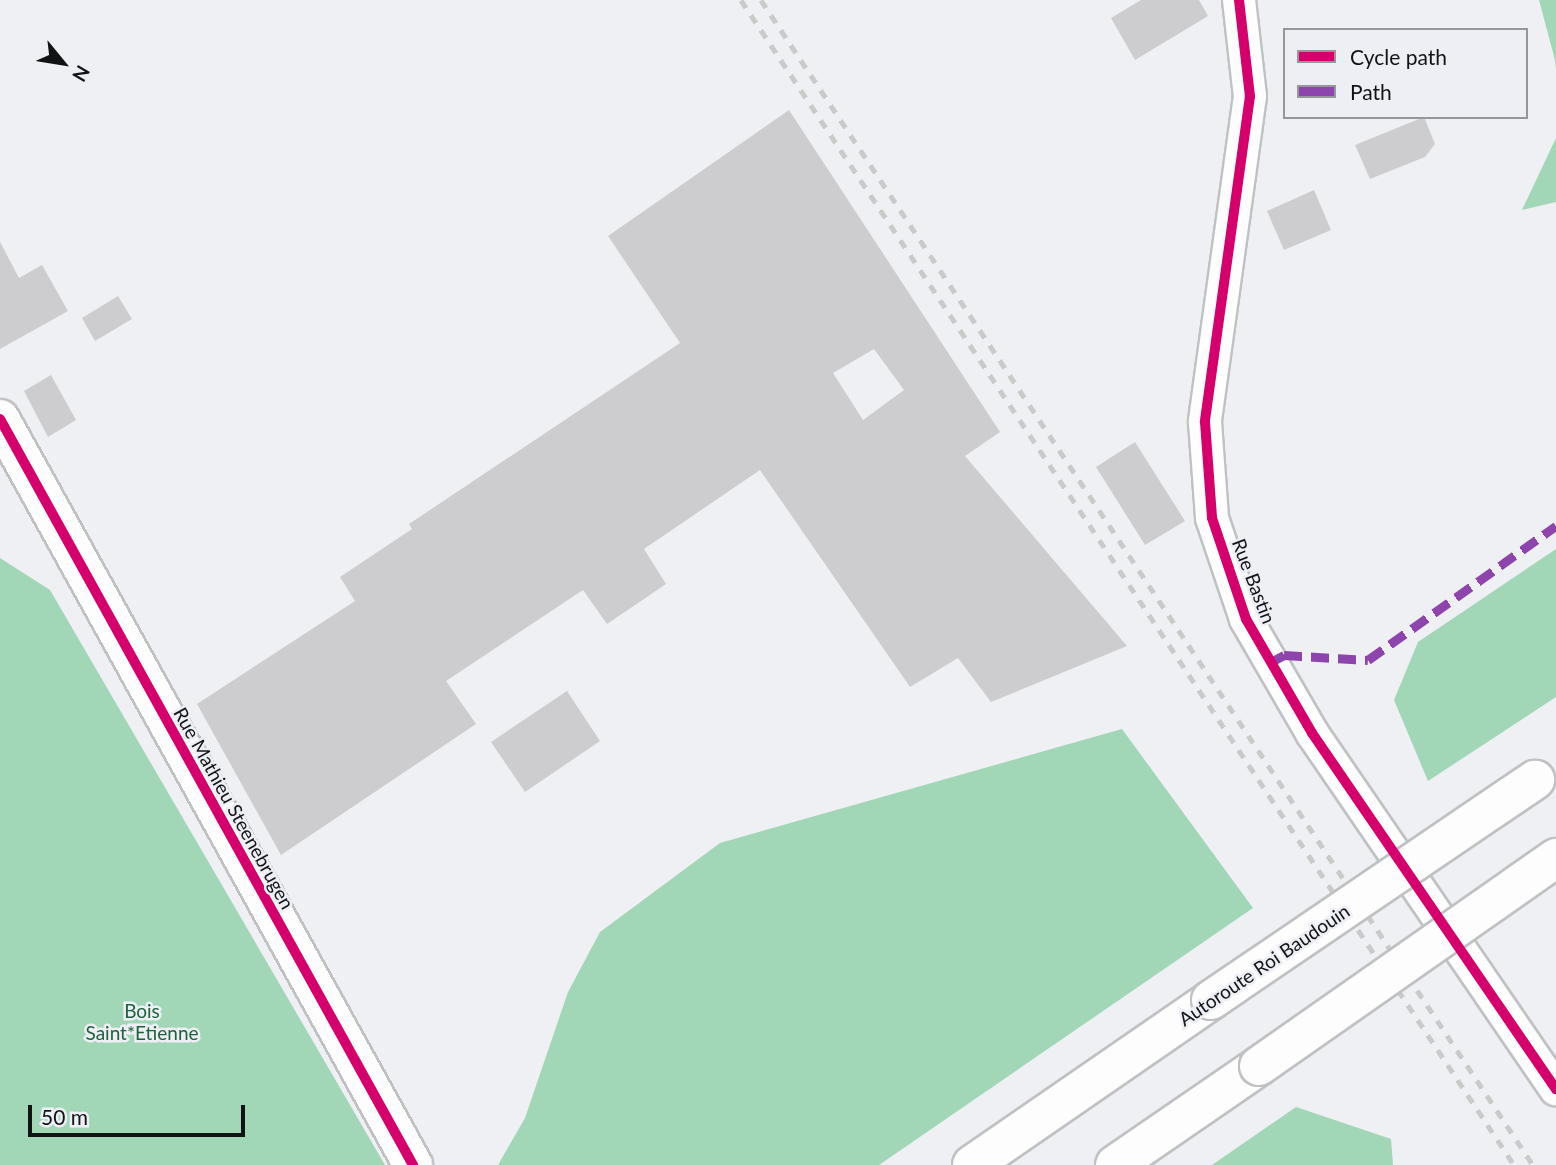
<!DOCTYPE html>
<html>
<head>
<meta charset="utf-8">
<style>
  body { margin:0 }
  #map { position:relative; width:1556px; height:1165px; overflow:hidden; background:#eff0f3; font-family:Lato,sans-serif }
  div>[style] { position:absolute }
  .forest>* { inset:0; background:#a1d6b6 }
  .building>* { inset:0; background:#cdccce }
  .roads { filter:drop-shadow(2px 0 #c0c1c3) drop-shadow(-2px 0 #c0c1c3) drop-shadow(0 2px #c0c1c3) drop-shadow(0 -2px #c0c1c3) }
  .minor>* { height:32px; margin:-16px; padding:0 16px; transform-origin:16px; border-radius:16px; background:#fdfdfd }
  .tertiary>* { height:38px; margin:-19px; padding:0 19px; transform-origin:19px; border-radius:19px; background:#fdfdfd }
  .motorway>* { height:38px; margin:-19px; padding:0 19px; transform-origin:19px; border-radius:19px; background:#fdfdfd }
  .rail>* { height:5px; margin-top:-2.5px; transform-origin:0; background:repeating-linear-gradient(90deg,#cacaca 0 9px,transparent 0 18px) }
  .bridges { filter:drop-shadow(2px 0 #c0c1c3) drop-shadow(-2px 0 #c0c1c3) drop-shadow(0 2px #c0c1c3) drop-shadow(0 -2px #c0c1c3) }
  .motorway-bridge>* { height:38px; margin:-19px; padding:0 19px; transform-origin:19px; border-radius:19px; background:#fdfdfd }
  .quiet>* { height:9px; margin-top:-4.5px; transform-origin:0; background:repeating-linear-gradient(90deg,#8e44ad 0 18px,transparent 0 27px) }
  .cycleway>* { height:10px; margin:-5px; padding:0 5px; transform-origin:5px; border-radius:5px; background:#d6006c }
  span { translate:-50% -50%; white-space:nowrap; text-align:center; line-height:1.15; -webkit-text-stroke:5px #edeff5; paint-order:stroke }
  .street-label { font-size:19px; color:#121314 }
  .park-label { font-size:19px; color:#1e623c }
  .legend { position:absolute; left:1283px; top:28px; width:245px; height:91px; box-sizing:border-box; background:#edeff5; border:2px solid #95979b; margin:0; padding:9px 12px; list-style:none; font-size:21px; color:#121314 }
  .legend li { display:flex; align-items:center; gap:14px; height:35px }
  .legend b { width:35px; border:2px solid #95979b }
  .north { position:absolute; left:28px; top:28px; width:70px; height:70px; -webkit-text-stroke:5px #edeff5; paint-order:stroke; rotate:120deg; font-size:19px; font-weight:700; line-height:28px; text-align:center; color:#121314 }
  .north::after { content:''; display:block; margin:auto; width:24px; height:32px; background:#121314; clip-path:polygon(50% 0,100% 100%,50% 72%,0 100%) }
  .scale { position:absolute; left:28px; top:1105px; width:217px; height:32px; box-sizing:border-box; border:4px solid #121314; border-top:0; padding-left:9px; font-size:21px; line-height:24px; white-space:nowrap; color:#121314; -webkit-text-stroke:5px #edeff5; paint-order:stroke }
</style>
</head>
<body>
<div id="map">
  <div class="forest">
    <i style="clip-path:polygon(1539px 0,1556px 0,1556px 69px,1555px 60px)"></i>
    <i style="clip-path:polygon(1556px 138px,1556px 202px,1522px 210px)"></i>
    <i style="clip-path:polygon(1556px 549px,1556px 697px,1428px 781px,1394px 700px,1418px 642px)"></i>
    <i style="clip-path:polygon(0 558px,50px 590px,385px 1165px,0 1165px)"></i>
    <i style="clip-path:polygon(1122px 729px,1253px 908px,879px 1165px,498px 1165px,525px 1118px,568px 992px,600px 932px,720px 843px)"></i>
    <i style="clip-path:polygon(1296px 1107px,1391px 1139px,1393px 1165px,1212px 1165px)"></i>
  </div>
  <div class="building">
    <i style="clip-path:polygon(1141px 0,1199px 0,1208px 16px,1135px 60px,1111px 18px)"></i>
    <i style="clip-path:polygon(evenodd,789px 110px,1000px 432px,965px 456px,1127px 646px,991px 702px,958px 658px,910px 687px,760px 470px,644px 549px,666px 584px,607px 624px,583px 590px,446px 681px,476px 724px,281px 855px,197px 704px,355px 601px,340px 577px,412px 529px,409px 524px,680px 343px,608px 236px,789px 110px,874px 349px,904px 390px,863px 420px,833px 373px,874px 349px)"></i>
    <i style="clip-path:polygon(1424px 117px,1435px 144px,1425px 157px,1370px 179px,1355px 145px)"></i>
    <i style="clip-path:polygon(1314px 190px,1331px 230px,1284px 250px,1267px 211px)"></i>
    <i style="clip-path:polygon(0 242px,19px 278px,42px 265px,68px 311px,0 349px)"></i>
    <i style="clip-path:polygon(118px 296px,132px 319px,95px 341px,82px 318px)"></i>
    <i style="clip-path:polygon(51px 375px,76px 420px,48px 437px,24px 391px)"></i>
    <i style="clip-path:polygon(1135px 442px,1185px 521px,1145px 545px,1096px 467px)"></i>
    <i style="clip-path:polygon(567px 691px,600px 741px,525px 792px,491px 742px)"></i>
  </div>
  <div class="roads">
    <div class="minor">
      <i style="left:1239px;top:0;width:97px;rotate:83.5deg"></i>
      <i style="left:1250px;top:96px;width:329px;rotate:97.9deg"></i>
      <i style="left:1205px;top:422px;width:96px;rotate:85.8deg"></i>
      <i style="left:1212px;top:518px;width:107px;rotate:71.4deg"></i>
      <i style="left:1246px;top:619px;width:132px;rotate:59.9deg"></i>
      <i style="left:1312px;top:733px;width:432px;rotate:55.6deg"></i>
    </div>
    <div class="tertiary">
      <i style="left:0;top:419px;width:853px;rotate:61.03deg"></i>
    </div>
    <div class="motorway">
      <i style="left:972px;top:1165px;width:290px;rotate:-34.6deg"></i>
      <i style="left:1115px;top:1165px;width:175px;rotate:-34.5deg"></i>
    </div>
  </div>
  <div class="rail">
    <i style="left:741px;top:0;width:1398px;rotate:56.43deg"></i>
    <i style="left:761px;top:0;width:1398px;rotate:56.47deg"></i>
  </div>
  <div class="bridges">
    <div class="motorway-bridge">
      <i style="left:1211px;top:1000px;width:392px;rotate:-34.2deg"></i>
      <i style="left:1259px;top:1066px;width:363px;rotate:-35deg"></i>
    </div>
  </div>
  <div class="quiet">
    <i style="left:1271px;top:662px;width:15px;rotate:-28deg"></i>
    <i style="left:1284px;top:655px;width:84px;rotate:3.4deg"></i>
    <i style="left:1368px;top:660px;width:231px;rotate:-35.5deg"></i>
  </div>
  <div class="cycleway">
    <i style="left:1239px;top:0;width:97px;rotate:83.5deg"></i>
    <i style="left:1250px;top:96px;width:329px;rotate:97.9deg"></i>
    <i style="left:1205px;top:422px;width:96px;rotate:85.8deg"></i>
    <i style="left:1212px;top:518px;width:107px;rotate:71.4deg"></i>
    <i style="left:1246px;top:619px;width:132px;rotate:59.9deg"></i>
    <i style="left:1312px;top:733px;width:432px;rotate:55.6deg"></i>
    <i style="left:0;top:419px;width:853px;rotate:61.03deg"></i>
  </div>
  <div class="street-label">
    <span style="left:1254px;top:581px;rotate:69deg">Rue Bastin</span>
    <span style="left:234px;top:808px;rotate:61deg">Rue Mathieu Steenebrugen</span>
    <span style="left:1264px;top:965px;rotate:-34deg">Autoroute Roi Baudouin</span>
  </div>
  <div class="park-label">
    <span style="left:142px;top:1022px">Bois<br>Saint*Etienne</span>
  </div>
  <ul class="legend">
  <li><b style="height:9px;background:#d6006c"></b>Cycle path</li>
  <li><b style="height:9px;background:#8e44ad"></b>Path</li>
  </ul>
  <div class="north">N</div>
  <div class="scale">50 m</div>
</div>
</body>
</html>
